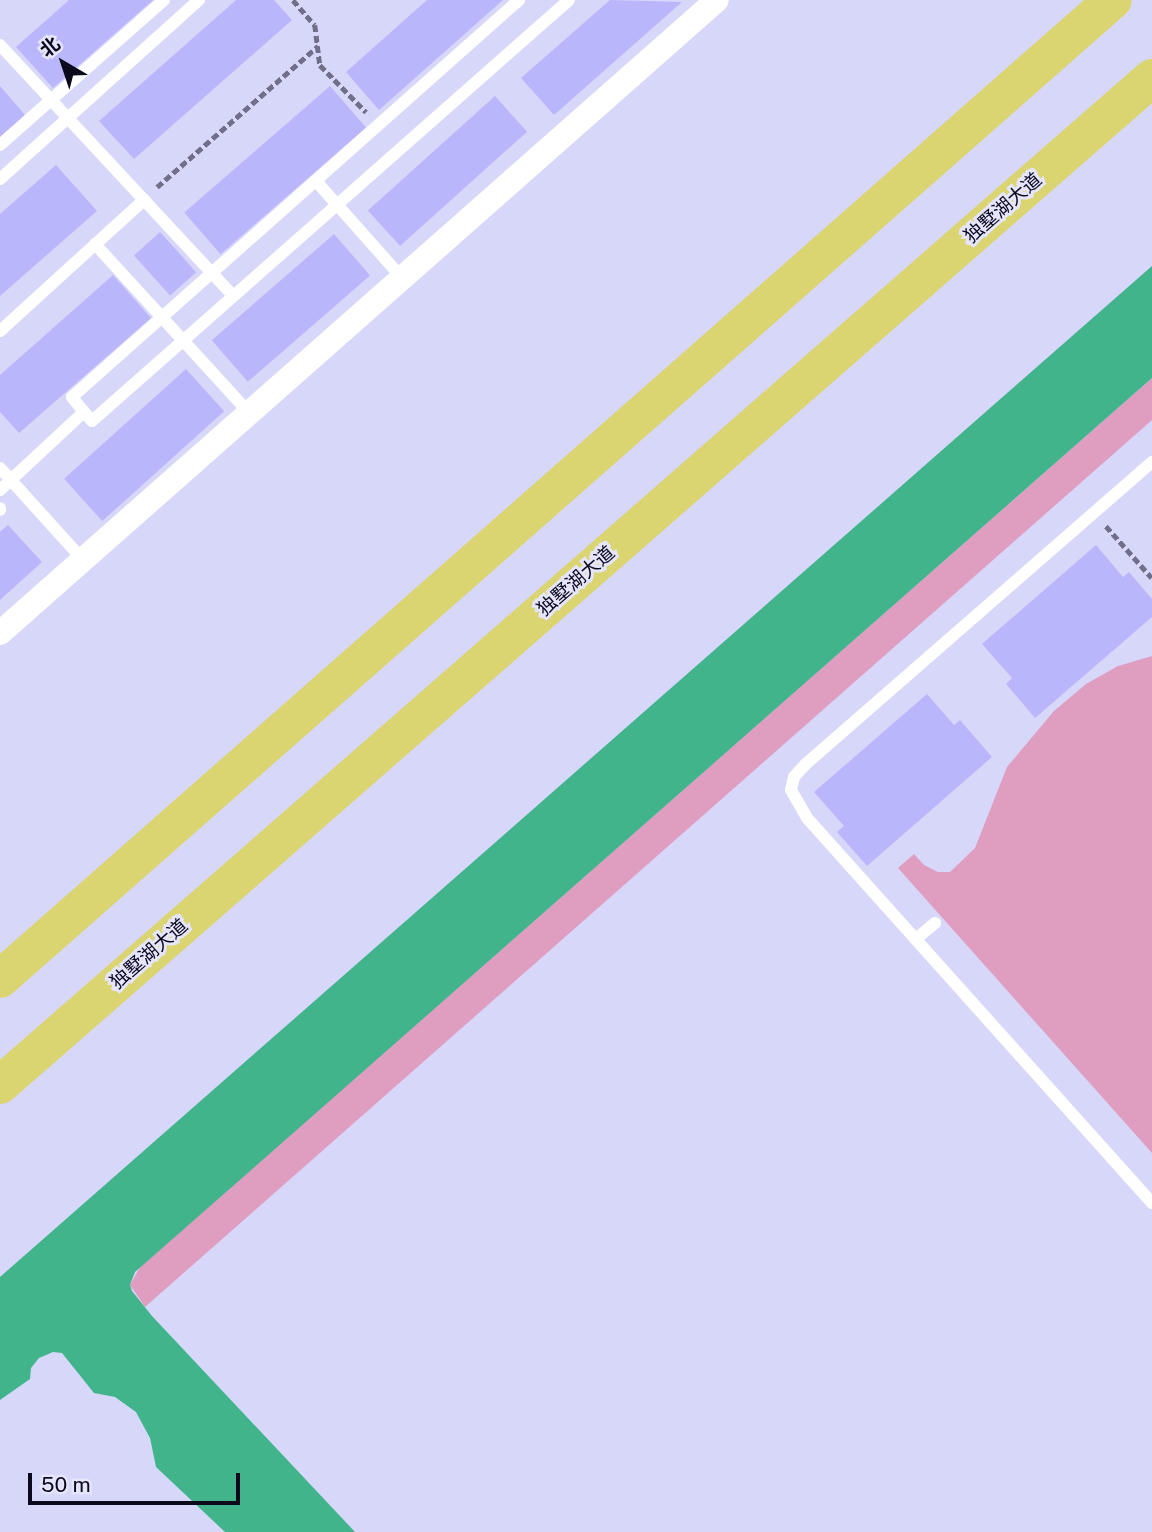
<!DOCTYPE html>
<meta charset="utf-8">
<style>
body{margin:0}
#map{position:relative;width:1152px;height:1532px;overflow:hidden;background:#d7d7fa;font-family:"Public Sans","Noto Sans SC",sans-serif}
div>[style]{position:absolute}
.green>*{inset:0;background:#df9dc0}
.water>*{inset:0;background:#41b48c}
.building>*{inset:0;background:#bab6fb;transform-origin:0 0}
.path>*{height:4.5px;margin-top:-2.25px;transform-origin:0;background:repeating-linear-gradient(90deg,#706f8a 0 7px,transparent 0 10.5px)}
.service>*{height:12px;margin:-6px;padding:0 6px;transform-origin:6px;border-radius:6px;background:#fff}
.minor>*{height:24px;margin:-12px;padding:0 12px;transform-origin:12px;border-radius:12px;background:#fff}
.primary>*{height:38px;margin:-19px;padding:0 19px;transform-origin:19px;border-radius:19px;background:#dad471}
span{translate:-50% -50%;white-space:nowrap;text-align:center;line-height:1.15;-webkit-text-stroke:6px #e5e5fd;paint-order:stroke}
.street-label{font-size:19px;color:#0b091c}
.north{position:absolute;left:28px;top:28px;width:70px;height:70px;-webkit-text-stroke:5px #e5e5fd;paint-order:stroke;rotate:321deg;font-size:19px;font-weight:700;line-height:28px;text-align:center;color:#0b091c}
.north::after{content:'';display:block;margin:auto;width:24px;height:32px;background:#0b091c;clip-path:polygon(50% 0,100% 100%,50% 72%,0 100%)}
.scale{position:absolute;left:28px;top:1473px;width:212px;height:32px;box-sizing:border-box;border:4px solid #0b091c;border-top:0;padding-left:9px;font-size:21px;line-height:24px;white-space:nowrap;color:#0b091c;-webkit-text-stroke:5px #e5e5fd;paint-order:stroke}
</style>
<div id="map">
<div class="green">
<i style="clip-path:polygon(1152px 378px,1152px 420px,145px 1307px,130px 1285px,140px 1267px)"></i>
<i style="clip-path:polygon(1152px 656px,1152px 1153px,898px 868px,914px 854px,924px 865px,938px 872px,950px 872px,975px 848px,1007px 767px,1054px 711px,1086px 684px,1118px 666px)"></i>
</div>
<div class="water">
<i style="clip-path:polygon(1152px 266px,1152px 378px,135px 1272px,130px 1285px,132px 1291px,152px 1316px,355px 1532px,225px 1532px,156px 1467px,150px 1438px,136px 1412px,115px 1397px,94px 1393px,62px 1353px,53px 1352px,39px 1358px,31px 1368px,30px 1379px,0 1400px,0 1277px)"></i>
</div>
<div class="building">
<i style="clip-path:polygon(69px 0,153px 0,53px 88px,16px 47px)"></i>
<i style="clip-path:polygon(236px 0,274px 0,292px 20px,134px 159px,99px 121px)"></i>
<i style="clip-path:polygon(427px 0,503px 0,379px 110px,346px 72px)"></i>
<i style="clip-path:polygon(610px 0,682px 2px,554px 115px,521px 78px)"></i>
<i style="clip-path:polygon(0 86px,26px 116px,0 139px)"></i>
<i style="left:330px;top:86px;width:55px;height:193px;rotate:49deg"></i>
<i style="left:495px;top:96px;width:48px;height:171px;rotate:48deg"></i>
<i style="clip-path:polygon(56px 165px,97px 211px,0 296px,0 214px)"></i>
<i style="left:160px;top:232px;width:54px;height:35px;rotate:48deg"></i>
<i style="left:334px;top:234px;width:55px;height:162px;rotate:49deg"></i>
<i style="clip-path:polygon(113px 275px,151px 318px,19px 433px,0 412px,0 375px)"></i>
<i style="left:186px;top:369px;width:57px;height:164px;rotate:48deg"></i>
<i style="clip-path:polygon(8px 525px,42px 562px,0 600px,0 532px)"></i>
<i style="clip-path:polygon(1096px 545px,1123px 577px,1129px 572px,1152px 599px,1152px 617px,1035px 718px,1006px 684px,1012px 678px,982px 644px)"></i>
<i style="clip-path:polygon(927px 694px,954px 725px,960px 720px,992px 757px,867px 866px,837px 832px,844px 826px,814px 792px)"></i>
</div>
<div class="path">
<i style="left:293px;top:0;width:33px;rotate:49deg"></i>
<i style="left:315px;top:25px;width:40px;rotate:82.9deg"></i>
<i style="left:320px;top:65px;width:66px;rotate:45.6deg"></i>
<i style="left:157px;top:187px;width:214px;rotate:-41.2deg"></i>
<i style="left:1106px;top:526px;width:69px;rotate:48.5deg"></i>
</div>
<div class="service">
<i style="left:0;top:45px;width:342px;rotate:47.1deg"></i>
<i style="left:0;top:145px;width:219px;rotate:-41.5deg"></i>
<i style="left:0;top:179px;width:268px;rotate:-42deg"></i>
<i style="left:316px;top:181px;width:130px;rotate:48.4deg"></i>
<i style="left:95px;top:244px;width:230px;rotate:47.6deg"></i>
<i style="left:0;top:331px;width:195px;rotate:-42.3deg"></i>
<i style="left:84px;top:412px;width:12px;rotate:48deg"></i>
<i style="left:92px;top:421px;width:636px;rotate:-41.43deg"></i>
<i style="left:1152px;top:462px;width:461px;rotate:138.9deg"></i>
<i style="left:805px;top:765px;width:16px;rotate:133deg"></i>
<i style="left:794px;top:777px;width:13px;rotate:103deg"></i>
<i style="left:791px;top:790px;width:32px;rotate:60deg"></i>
<i style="left:807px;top:818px;width:517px;rotate:48.14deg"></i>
<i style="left:0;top:468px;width:124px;rotate:47.9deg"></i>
<i style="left:0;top:490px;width:115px;rotate:-42.9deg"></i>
<i style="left:84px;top:412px;width:19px;rotate:-129deg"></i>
<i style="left:72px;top:397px;width:598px;rotate:-41.61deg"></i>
<i style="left:0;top:508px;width:2px;rotate:90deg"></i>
<i style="left:916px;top:939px;width:25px;rotate:-40deg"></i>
</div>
<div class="minor">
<i style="left:0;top:633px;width:956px;rotate:-41.44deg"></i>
</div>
<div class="primary">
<i style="left:0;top:979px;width:1482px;rotate:-41.34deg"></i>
<i style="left:0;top:1085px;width:1530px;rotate:-41.16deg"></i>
</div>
<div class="street-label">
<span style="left:1003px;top:208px;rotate:-41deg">独墅湖大道</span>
<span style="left:576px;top:581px;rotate:-41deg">独墅湖大道</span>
<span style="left:149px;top:954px;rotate:-41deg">独墅湖大道</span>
</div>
<div class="north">北</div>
<div class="scale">50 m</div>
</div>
